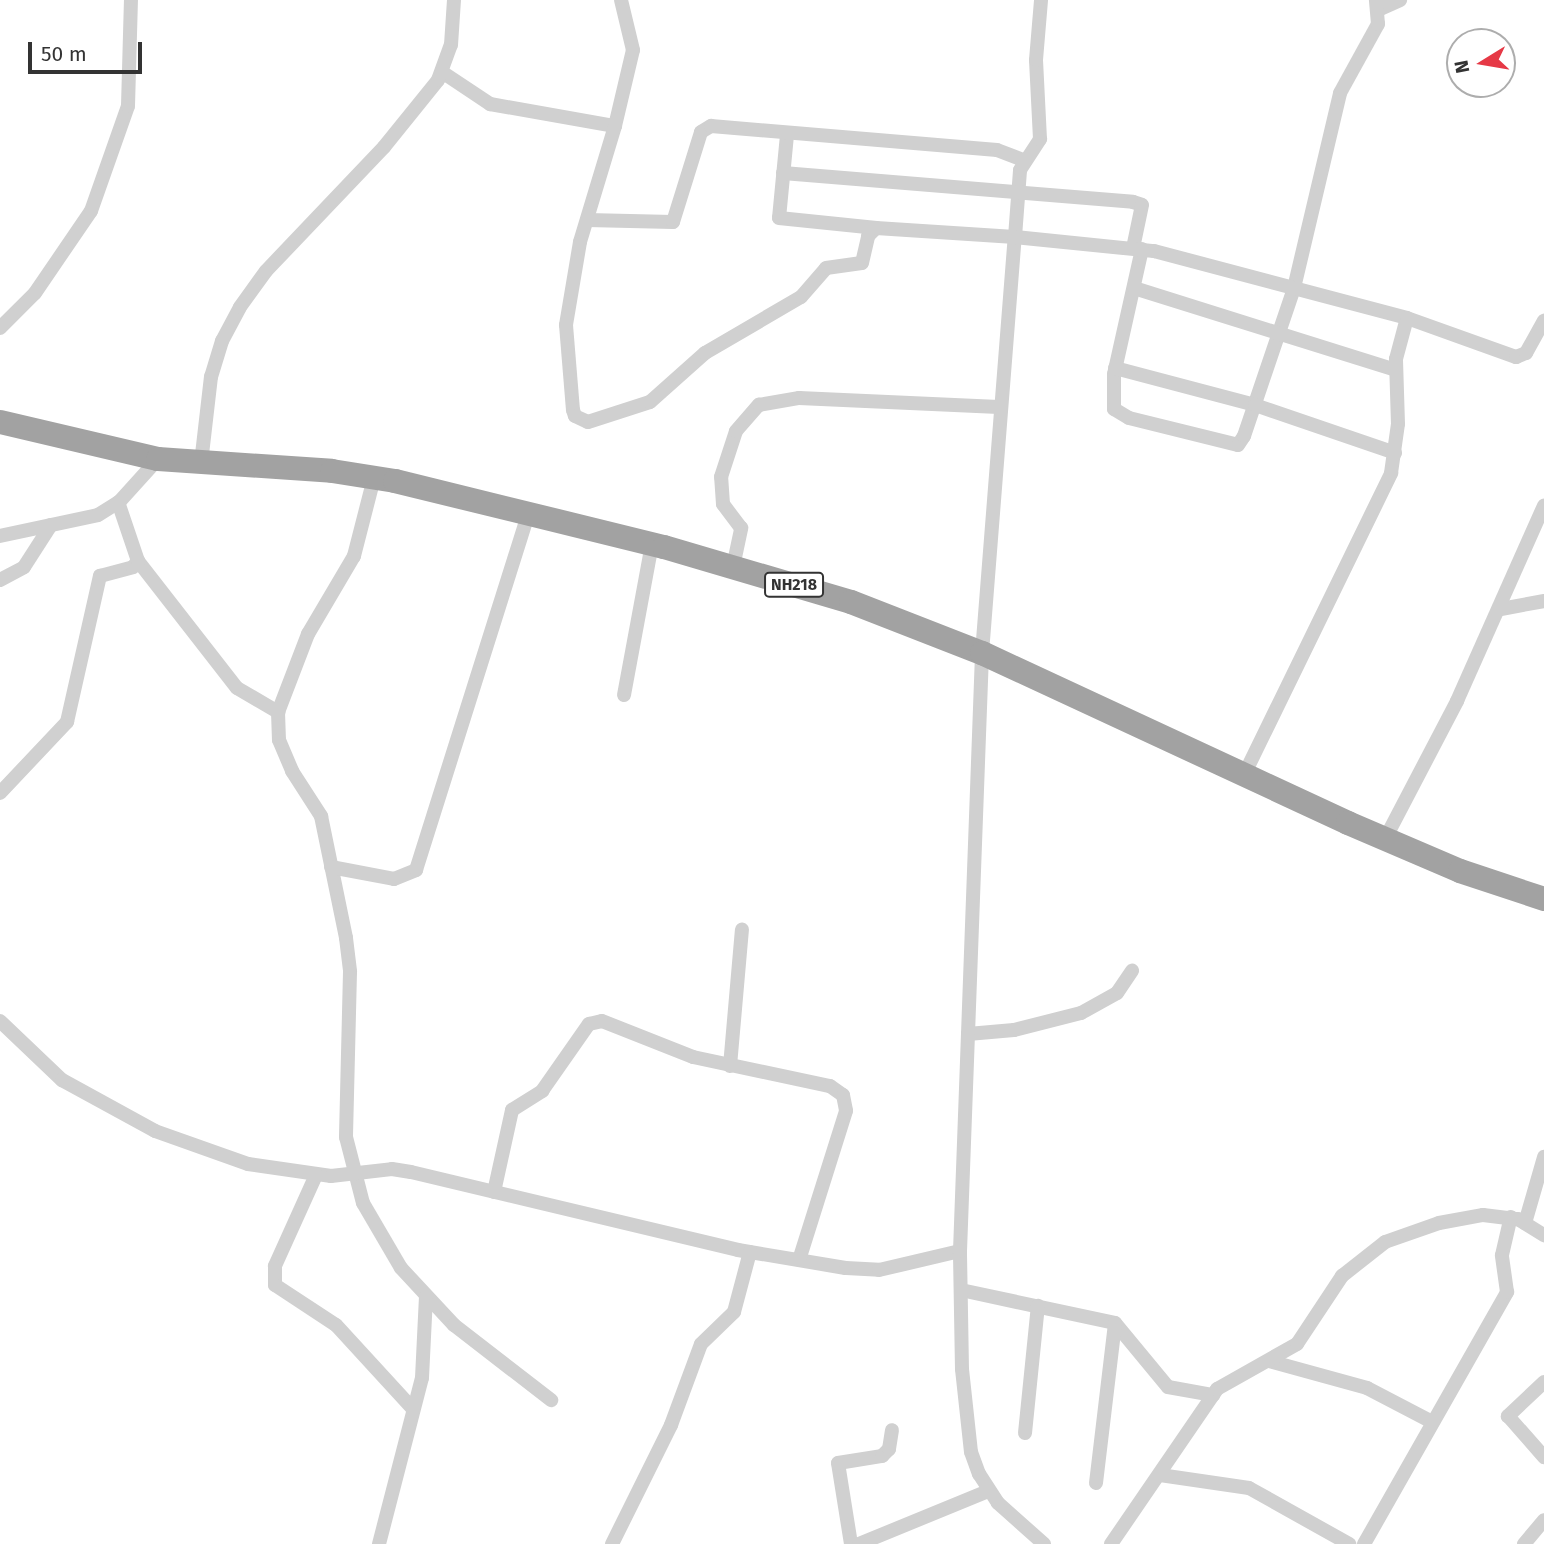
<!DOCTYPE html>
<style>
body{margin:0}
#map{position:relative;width:1544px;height:1544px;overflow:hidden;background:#fff;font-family:"Fira Sans",sans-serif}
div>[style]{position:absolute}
.minor>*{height:14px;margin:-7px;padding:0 7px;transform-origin:7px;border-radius:7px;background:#d0d0d0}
.trunk>*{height:24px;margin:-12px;padding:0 12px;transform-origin:12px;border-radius:12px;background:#a2a2a2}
span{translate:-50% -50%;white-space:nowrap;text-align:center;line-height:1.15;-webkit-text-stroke:7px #fff;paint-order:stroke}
.shield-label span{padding:2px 5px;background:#fff;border:2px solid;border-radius:5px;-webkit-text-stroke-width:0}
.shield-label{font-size:16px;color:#333;font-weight:700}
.north{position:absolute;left:1446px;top:28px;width:70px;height:70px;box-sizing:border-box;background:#fff;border:2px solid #adadad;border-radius:50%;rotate:259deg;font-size:19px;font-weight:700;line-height:28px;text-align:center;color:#333}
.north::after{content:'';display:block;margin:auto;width:24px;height:32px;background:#e63946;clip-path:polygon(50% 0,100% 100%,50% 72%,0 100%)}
.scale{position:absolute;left:28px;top:42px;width:114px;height:32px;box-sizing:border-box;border:4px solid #333;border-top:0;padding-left:9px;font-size:21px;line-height:24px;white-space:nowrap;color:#333;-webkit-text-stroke:5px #fff;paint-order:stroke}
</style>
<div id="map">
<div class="minor">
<i style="left:1380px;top:9px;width:22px;rotate:-24deg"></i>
<i style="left:442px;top:72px;width:58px;rotate:33.7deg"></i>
<i style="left:490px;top:104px;width:127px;rotate:10deg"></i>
<i style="left:615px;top:126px;width:78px;rotate:-76.7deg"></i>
<i style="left:633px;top:50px;width:51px;rotate:-103.5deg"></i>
<i style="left:615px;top:126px;width:121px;rotate:106.8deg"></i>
<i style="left:580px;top:242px;width:84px;rotate:99.6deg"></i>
<i style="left:566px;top:325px;width:85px;rotate:85.3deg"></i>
<i style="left:573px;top:410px;width:6px;rotate:72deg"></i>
<i style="left:575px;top:416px;width:14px;rotate:25deg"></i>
<i style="left:588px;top:422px;width:65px;rotate:-17.9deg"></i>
<i style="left:650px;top:402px;width:74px;rotate:-41.7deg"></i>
<i style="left:705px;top:353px;width:111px;rotate:-30.3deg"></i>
<i style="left:801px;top:297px;width:38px;rotate:-49deg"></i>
<i style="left:826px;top:268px;width:36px;rotate:-8deg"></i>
<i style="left:862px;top:263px;width:28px;rotate:-77deg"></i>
<i style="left:868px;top:236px;width:11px;rotate:-45deg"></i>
<i style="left:876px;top:228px;width:139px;rotate:3.7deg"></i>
<i style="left:1015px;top:237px;width:67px;rotate:-85.7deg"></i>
<i style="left:1020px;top:170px;width:37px;rotate:-57deg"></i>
<i style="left:1040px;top:139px;width:79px;rotate:-92.9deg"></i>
<i style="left:1036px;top:60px;width:60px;rotate:-85.2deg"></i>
<i style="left:787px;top:135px;width:83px;rotate:95.5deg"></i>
<i style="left:779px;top:218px;width:98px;rotate:5.9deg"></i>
<i style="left:783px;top:173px;width:351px;rotate:4.7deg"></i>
<i style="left:1133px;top:202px;width:9px;rotate:18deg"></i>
<i style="left:1142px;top:205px;width:44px;rotate:101.8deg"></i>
<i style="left:587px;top:220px;width:86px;rotate:1.3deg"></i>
<i style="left:673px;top:222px;width:94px;rotate:-72.7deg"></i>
<i style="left:701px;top:132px;width:12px;rotate:-31deg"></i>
<i style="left:711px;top:126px;width:287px;rotate:4.8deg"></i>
<i style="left:997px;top:150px;width:30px;rotate:21deg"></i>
<i style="left:1142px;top:249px;width:128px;rotate:102.6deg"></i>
<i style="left:1114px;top:374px;width:35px;rotate:90deg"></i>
<i style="left:1114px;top:409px;width:17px;rotate:31deg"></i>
<i style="left:1129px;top:418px;width:112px;rotate:13.9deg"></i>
<i style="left:1238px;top:445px;width:11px;rotate:-56deg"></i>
<i style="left:1244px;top:436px;width:156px;rotate:-71.3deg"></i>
<i style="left:1294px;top:288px;width:200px;rotate:-76.7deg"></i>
<i style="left:1340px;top:93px;width:79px;rotate:-61.2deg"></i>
<i style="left:1378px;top:24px;width:24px;rotate:-95deg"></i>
<i style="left:1134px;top:288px;width:274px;rotate:17.4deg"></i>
<i style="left:0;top:328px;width:49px;rotate:-45deg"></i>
<i style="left:35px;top:293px;width:99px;rotate:-55.7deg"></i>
<i style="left:91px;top:211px;width:111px;rotate:-70.6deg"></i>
<i style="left:128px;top:106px;width:106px;rotate:-88.4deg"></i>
<i style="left:1115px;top:368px;width:145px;rotate:14.8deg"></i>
<i style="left:1255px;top:405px;width:148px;rotate:18.9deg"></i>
<i style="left:201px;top:463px;width:87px;rotate:-83.4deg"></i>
<i style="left:211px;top:377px;width:38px;rotate:-73deg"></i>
<i style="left:222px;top:341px;width:38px;rotate:-62deg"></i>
<i style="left:240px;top:307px;width:44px;rotate:-54.2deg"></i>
<i style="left:266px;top:271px;width:171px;rotate:-46.4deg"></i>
<i style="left:384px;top:147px;width:86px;rotate:-51.1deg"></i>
<i style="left:438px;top:80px;width:37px;rotate:-70deg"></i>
<i style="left:451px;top:45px;width:45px;rotate:-86.2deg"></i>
<i style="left:374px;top:478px;width:81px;rotate:104.4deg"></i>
<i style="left:354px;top:556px;width:91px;rotate:120.5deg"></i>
<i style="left:308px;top:634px;width:84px;rotate:111deg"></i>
<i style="left:278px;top:712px;width:28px;rotate:88deg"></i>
<i style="left:279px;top:740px;width:34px;rotate:67deg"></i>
<i style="left:292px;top:771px;width:54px;rotate:57.2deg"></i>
<i style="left:321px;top:816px;width:125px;rotate:78.4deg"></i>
<i style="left:346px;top:938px;width:34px;rotate:83deg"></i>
<i style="left:350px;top:972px;width:165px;rotate:91.4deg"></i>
<i style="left:346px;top:1137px;width:68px;rotate:75.6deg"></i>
<i style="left:363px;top:1203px;width:75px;rotate:59.7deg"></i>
<i style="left:401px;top:1268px;width:78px;rotate:47.1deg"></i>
<i style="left:454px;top:1325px;width:123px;rotate:37.7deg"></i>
<i style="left:0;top:536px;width:100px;rotate:-12.1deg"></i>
<i style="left:98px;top:515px;width:26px;rotate:-32deg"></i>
<i style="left:120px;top:501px;width:57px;rotate:-47.9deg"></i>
<i style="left:138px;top:561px;width:161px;rotate:52.1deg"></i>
<i style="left:237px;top:688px;width:48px;rotate:30.3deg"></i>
<i style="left:733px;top:567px;width:40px;rotate:-78deg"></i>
<i style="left:741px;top:528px;width:30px;rotate:-127deg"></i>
<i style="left:723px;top:504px;width:27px;rotate:-94deg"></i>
<i style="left:721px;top:477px;width:48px;rotate:-71.9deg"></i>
<i style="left:736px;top:431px;width:35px;rotate:-49deg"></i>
<i style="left:759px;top:405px;width:41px;rotate:-9.9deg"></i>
<i style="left:799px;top:398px;width:200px;rotate:2.6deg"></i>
<i style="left:0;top:580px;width:27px;rotate:-28deg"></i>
<i style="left:24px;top:567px;width:50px;rotate:-57.3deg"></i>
<i style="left:1501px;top:609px;width:44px;rotate:-10.5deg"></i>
<i style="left:624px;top:695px;width:154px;rotate:-79.5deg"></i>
<i style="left:1244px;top:775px;width:336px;rotate:-64deg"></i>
<i style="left:1391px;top:473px;width:49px;rotate:-81.9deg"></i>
<i style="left:1398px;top:424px;width:65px;rotate:-91.8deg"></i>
<i style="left:1396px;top:359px;width:42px;rotate:-75deg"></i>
<i style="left:0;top:793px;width:98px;rotate:-46.7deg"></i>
<i style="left:67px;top:722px;width:150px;rotate:-77.3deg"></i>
<i style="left:100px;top:576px;width:34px;rotate:-15deg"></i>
<i style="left:133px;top:567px;width:8px;rotate:-50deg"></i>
<i style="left:138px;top:561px;width:62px;rotate:-108.7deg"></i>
<i style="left:1385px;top:839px;width:156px;rotate:-62.4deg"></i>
<i style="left:1457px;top:701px;width:214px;rotate:-66deg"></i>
<i style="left:331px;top:867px;width:64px;rotate:10.8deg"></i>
<i style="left:394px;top:879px;width:24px;rotate:-22deg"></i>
<i style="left:416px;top:870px;width:375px;rotate:-72.5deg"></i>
<i style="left:0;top:1021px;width:86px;rotate:43.6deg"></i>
<i style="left:62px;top:1080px;width:106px;rotate:28.7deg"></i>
<i style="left:155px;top:1131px;width:99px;rotate:19.5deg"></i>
<i style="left:248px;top:1164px;width:84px;rotate:8.2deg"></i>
<i style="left:331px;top:1176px;width:61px;rotate:-6.5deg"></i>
<i style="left:392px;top:1169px;width:19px;rotate:9deg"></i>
<i style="left:411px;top:1172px;width:336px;rotate:13.4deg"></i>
<i style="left:738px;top:1250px;width:109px;rotate:9.5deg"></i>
<i style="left:846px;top:1268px;width:33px;rotate:3deg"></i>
<i style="left:879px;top:1270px;width:83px;rotate:-13.2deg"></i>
<i style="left:968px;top:1034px;width:46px;rotate:-5deg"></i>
<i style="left:1014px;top:1030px;width:69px;rotate:-14.2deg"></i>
<i style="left:1081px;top:1013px;width:41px;rotate:-29.1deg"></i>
<i style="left:1117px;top:993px;width:27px;rotate:-56deg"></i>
<i style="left:730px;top:1066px;width:137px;rotate:-85deg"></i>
<i style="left:316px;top:1175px;width:100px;rotate:114.3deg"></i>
<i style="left:275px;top:1266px;width:19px;rotate:90deg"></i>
<i style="left:275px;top:1285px;width:73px;rotate:33.3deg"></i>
<i style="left:336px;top:1325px;width:114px;rotate:47.5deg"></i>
<i style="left:494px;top:1192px;width:84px;rotate:-77.6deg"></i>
<i style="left:512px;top:1110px;width:36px;rotate:-32deg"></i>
<i style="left:542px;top:1091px;width:82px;rotate:-55deg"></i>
<i style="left:589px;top:1024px;width:13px;rotate:-13deg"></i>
<i style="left:602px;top:1021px;width:98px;rotate:21.6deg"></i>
<i style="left:693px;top:1057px;width:140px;rotate:12deg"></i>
<i style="left:830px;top:1086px;width:16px;rotate:35deg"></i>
<i style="left:843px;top:1095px;width:16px;rotate:79deg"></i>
<i style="left:846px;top:1111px;width:156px;rotate:107.5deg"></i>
<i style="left:1525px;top:1223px;width:69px;rotate:-73.9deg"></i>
<i style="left:961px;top:1290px;width:157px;rotate:12.1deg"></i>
<i style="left:1115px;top:1323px;width:83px;rotate:50.4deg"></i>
<i style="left:1168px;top:1387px;width:46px;rotate:10.1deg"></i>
<i style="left:1269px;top:1361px;width:102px;rotate:15.4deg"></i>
<i style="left:1367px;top:1388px;width:73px;rotate:27.6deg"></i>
<i style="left:1544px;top:1382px;width:50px;rotate:136.6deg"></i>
<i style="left:1508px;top:1416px;width:55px;rotate:48.7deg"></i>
<i style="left:1025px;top:1433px;width:128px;rotate:-84.2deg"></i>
<i style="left:1160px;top:1475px;width:90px;rotate:8.3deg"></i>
<i style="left:1249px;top:1488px;width:115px;rotate:29.2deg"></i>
<i style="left:1096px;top:1483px;width:161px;rotate:-83.2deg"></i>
<i style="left:379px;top:1544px;width:171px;rotate:-75.5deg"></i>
<i style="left:422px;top:1378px;width:81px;rotate:-87.2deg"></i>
<i style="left:612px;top:1544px;width:133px;rotate:-63.6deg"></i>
<i style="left:671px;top:1425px;width:86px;rotate:-69.7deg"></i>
<i style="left:701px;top:1344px;width:46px;rotate:-44.1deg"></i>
<i style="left:734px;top:1312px;width:62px;rotate:-75.1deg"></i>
<i style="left:851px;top:1544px;width:82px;rotate:-99.1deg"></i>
<i style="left:838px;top:1463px;width:45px;rotate:-9deg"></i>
<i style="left:882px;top:1456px;width:10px;rotate:-45deg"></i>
<i style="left:889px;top:1449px;width:19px;rotate:-81deg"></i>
<i style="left:859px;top:1544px;width:139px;rotate:-22.3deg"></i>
<i style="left:1044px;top:1544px;width:62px;rotate:-138.3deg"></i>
<i style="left:998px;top:1503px;width:35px;rotate:-123deg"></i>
<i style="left:979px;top:1474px;width:23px;rotate:-110deg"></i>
<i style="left:971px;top:1452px;width:83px;rotate:-96.2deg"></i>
<i style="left:962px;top:1369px;width:118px;rotate:-91deg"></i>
<i style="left:960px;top:1251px;width:598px;rotate:-87.89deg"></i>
<i style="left:982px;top:653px;width:417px;rotate:-85.5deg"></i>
<i style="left:1015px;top:237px;width:140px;rotate:5.8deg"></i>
<i style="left:1154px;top:251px;width:262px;rotate:14.8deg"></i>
<i style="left:1407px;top:318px;width:116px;rotate:19.7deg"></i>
<i style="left:1516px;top:357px;width:11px;rotate:-22deg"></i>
<i style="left:1526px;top:353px;width:37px;rotate:-61deg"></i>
<i style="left:1111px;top:1544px;width:188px;rotate:-55.6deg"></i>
<i style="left:1217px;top:1389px;width:92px;rotate:-29.4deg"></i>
<i style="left:1297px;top:1344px;width:82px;rotate:-56.5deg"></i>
<i style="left:1342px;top:1276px;width:55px;rotate:-38.3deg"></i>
<i style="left:1385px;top:1242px;width:57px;rotate:-19.4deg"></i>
<i style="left:1439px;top:1223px;width:45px;rotate:-10.3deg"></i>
<i style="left:1483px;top:1215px;width:35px;rotate:7deg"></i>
<i style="left:1518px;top:1219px;width:31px;rotate:32deg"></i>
<i style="left:1364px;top:1544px;width:290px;rotate:-60.4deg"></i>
<i style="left:1507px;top:1292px;width:37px;rotate:-98deg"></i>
<i style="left:1502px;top:1255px;width:39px;rotate:-77deg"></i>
<i style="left:1524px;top:1544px;width:31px;rotate:-50deg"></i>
</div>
<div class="trunk">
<i style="left:0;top:422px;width:162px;rotate:13.2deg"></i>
<i style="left:158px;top:459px;width:174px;rotate:3.9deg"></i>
<i style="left:332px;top:471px;width:64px;rotate:9deg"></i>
<i style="left:395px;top:481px;width:277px;rotate:13.8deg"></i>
<i style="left:664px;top:547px;width:195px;rotate:16.4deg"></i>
<i style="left:851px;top:602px;width:141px;rotate:21.3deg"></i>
<i style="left:982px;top:653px;width:404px;rotate:24.9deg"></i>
<i style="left:1348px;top:823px;width:122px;rotate:23.2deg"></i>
<i style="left:1460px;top:871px;width:89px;rotate:18.4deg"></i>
</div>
<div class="shield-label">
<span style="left:794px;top:585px">NH218</span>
</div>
<div class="north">N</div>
<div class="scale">50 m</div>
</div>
